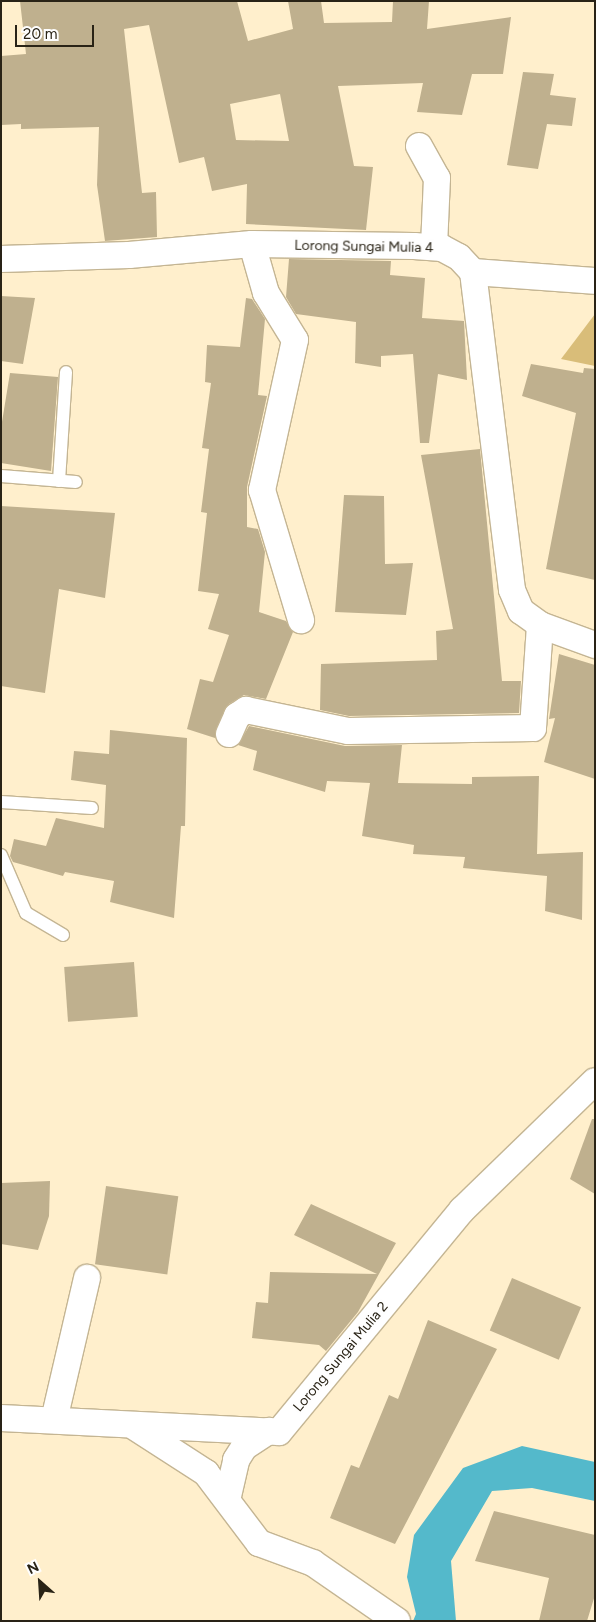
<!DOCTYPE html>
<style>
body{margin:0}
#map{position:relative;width:596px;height:1622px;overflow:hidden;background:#ffefcc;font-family:Figtree,sans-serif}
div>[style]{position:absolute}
.green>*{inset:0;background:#d9bd79}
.water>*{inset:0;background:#54b9cb}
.building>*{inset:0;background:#bfb08e;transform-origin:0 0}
.roads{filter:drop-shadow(1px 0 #c4b593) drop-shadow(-1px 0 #c4b593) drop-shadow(0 1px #c4b593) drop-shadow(0 -1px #c4b593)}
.lane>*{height:12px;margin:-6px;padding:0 6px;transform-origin:6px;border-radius:6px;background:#fff}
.street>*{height:26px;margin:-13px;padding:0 13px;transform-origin:13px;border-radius:13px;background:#fff}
span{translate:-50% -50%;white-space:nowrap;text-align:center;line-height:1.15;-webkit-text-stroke:5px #fefefe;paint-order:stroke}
.street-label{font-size:14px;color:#292316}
.frame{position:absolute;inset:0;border:2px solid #292316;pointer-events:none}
.north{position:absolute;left:15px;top:1557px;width:50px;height:50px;-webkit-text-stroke:4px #fefefe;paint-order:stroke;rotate:334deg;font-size:14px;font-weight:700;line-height:20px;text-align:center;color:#292316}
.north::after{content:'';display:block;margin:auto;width:18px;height:22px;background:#292316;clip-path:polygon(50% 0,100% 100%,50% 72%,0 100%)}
.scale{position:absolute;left:15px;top:25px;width:79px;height:22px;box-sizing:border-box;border:2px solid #292316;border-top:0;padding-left:6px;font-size:15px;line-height:18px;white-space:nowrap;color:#292316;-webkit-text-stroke:4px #fefefe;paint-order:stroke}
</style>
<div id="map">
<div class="green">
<i style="clip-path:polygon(595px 314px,595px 366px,561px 359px)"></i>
</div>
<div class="water">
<i style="clip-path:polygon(522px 1446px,595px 1462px,595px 1501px,532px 1488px,492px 1491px,451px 1561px,456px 1621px,413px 1621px,416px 1614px,407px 1577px,414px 1535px,463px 1468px)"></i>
</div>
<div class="building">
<i style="clip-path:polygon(evenodd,20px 1px,237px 1px,248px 41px,293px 29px,288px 1px,321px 1px,324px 23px,392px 22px,393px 1px,429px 1px,427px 29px,511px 17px,503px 74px,472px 74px,462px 115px,417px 112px,423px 83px,338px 86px,354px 166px,373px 167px,366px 230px,246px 224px,247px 184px,212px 191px,204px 157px,179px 163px,149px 25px,124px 29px,142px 193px,156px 192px,157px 237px,105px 241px,97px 185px,99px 127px,21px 129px,21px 124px,1px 125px,1px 56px,26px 54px,20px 1px,280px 94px,289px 141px,236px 140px,230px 104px,280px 94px)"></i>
<i style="clip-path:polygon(523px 72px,554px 74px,550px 95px,576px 98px,572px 126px,547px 124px,538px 169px,507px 165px)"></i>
<i style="clip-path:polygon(289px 259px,391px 261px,390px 275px,425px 278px,422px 318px,464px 321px,467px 380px,438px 374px,429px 443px,420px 443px,413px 354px,381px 356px,381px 367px,355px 363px,356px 322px,296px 314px,286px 297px)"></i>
<i style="clip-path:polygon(1px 296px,35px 298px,23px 364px,1px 361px)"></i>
<i style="clip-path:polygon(246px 298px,252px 299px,265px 319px,258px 395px,267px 396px,247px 487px,247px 527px,258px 529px,265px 552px,259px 612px,286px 621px,293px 632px,266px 699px,244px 695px,229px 704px,215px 738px,187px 729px,200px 679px,213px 682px,229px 635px,208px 629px,219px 594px,198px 591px,207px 513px,201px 512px,209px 449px,202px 448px,211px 383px,205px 382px,207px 345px,240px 347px)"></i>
<i style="clip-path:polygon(531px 364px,583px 373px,584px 368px,595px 369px,595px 580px,546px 569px,576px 413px,522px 396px)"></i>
<i style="clip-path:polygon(10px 373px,58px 377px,51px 471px,1px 463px,1px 428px)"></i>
<i style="clip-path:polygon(480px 449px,502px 681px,521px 681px,519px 713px,349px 716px,320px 710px,321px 664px,437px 660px,436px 631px,453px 629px,421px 455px)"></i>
<i style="clip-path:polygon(344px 495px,384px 496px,385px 564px,413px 563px,406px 615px,335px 612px)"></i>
<i style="clip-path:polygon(1px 506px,115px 513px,105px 598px,59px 589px,45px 693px,1px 686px)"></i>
<i style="clip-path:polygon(559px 654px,595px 665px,595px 779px,544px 762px,555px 718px,549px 719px)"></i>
<i style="clip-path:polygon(249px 726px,345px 746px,402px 745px,398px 783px,472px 784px,472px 777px,539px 776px,537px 854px,583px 852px,582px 920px,545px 911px,547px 876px,463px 868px,465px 857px,413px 854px,414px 845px,362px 836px,370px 783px,327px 781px,325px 792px,253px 770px,257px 751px,238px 745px)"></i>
<i style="clip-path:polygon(110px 730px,187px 738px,185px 826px,181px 826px,174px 918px,110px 902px,114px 881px,65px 872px,63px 876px,13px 862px,10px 856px,14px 839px,46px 846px,56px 818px,104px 828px,106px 785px,71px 780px,74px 751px,109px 754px)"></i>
<i style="left:134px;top:962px;width:55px;height:70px;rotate:86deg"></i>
<i style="clip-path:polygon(592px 1119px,595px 1119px,595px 1194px,570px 1179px)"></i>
<i style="clip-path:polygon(50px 1181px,49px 1216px,38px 1250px,1px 1244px,1px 1183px)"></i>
<i style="left:106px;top:1186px;width:73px;height:79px;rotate:8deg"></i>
<i style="clip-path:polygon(311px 1204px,396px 1243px,358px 1312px,326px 1351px,319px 1345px,252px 1338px,256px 1302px,268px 1303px,270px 1272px,377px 1274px,294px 1235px)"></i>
<i style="left:512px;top:1278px;width:75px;height:57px;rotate:23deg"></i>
<i style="clip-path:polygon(428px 1320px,497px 1349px,395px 1544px,330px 1518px,351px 1465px,359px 1468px,389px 1395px,398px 1399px)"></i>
<i style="clip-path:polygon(494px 1511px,595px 1535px,595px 1595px,587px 1621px,539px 1621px,549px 1578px,475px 1561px)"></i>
</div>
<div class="roads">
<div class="lane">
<i style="left:1px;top:476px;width:75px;rotate:4.6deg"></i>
<i style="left:59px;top:481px;width:109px;rotate:-86.3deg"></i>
<i style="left:1px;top:802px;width:91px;rotate:3.8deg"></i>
<i style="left:1px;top:855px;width:63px;rotate:66.7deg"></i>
<i style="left:26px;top:913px;width:43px;rotate:30.7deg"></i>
</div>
<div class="street">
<i style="left:419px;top:146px;width:37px;rotate:61deg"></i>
<i style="left:437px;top:178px;width:69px;rotate:92.5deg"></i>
<i style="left:252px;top:244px;width:51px;rotate:74.1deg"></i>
<i style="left:266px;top:293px;width:55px;rotate:58.3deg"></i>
<i style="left:295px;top:340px;width:154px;rotate:102.4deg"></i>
<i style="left:262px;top:490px;width:136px;rotate:73.3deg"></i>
<i style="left:1px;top:259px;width:128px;rotate:-1.8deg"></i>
<i style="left:129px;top:255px;width:123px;rotate:-5.1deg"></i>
<i style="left:252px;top:244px;width:162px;rotate:0.7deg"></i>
<i style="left:414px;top:246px;width:28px;rotate:4deg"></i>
<i style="left:442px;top:248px;width:19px;rotate:28deg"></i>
<i style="left:459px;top:257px;width:21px;rotate:47deg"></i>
<i style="left:473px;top:272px;width:320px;rotate:83deg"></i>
<i style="left:512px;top:590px;width:23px;rotate:67deg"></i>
<i style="left:521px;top:611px;width:24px;rotate:36deg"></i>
<i style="left:540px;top:625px;width:59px;rotate:20deg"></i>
<i style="left:473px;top:272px;width:122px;rotate:4.2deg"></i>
<i style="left:229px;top:734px;width:20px;rotate:-66deg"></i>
<i style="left:237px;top:716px;width:11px;rotate:-34deg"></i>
<i style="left:246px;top:710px;width:104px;rotate:11.6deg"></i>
<i style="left:348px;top:731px;width:185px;rotate:-0.9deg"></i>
<i style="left:533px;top:728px;width:103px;rotate:-86.1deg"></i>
<i style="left:1px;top:1418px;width:278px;rotate:2.9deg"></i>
<i style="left:279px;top:1432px;width:288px;rotate:-50.5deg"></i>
<i style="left:462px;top:1210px;width:185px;rotate:-44.1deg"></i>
<i style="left:54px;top:1420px;width:146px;rotate:-76.9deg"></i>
<i style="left:135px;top:1427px;width:85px;rotate:32.9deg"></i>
<i style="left:206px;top:1473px;width:88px;rotate:52.9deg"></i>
<i style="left:259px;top:1543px;width:58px;rotate:20.3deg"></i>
<i style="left:313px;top:1563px;width:102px;rotate:34.6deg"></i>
<i style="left:228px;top:1496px;width:37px;rotate:-77deg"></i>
<i style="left:236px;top:1460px;width:15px;rotate:-58deg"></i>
<i style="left:244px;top:1447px;width:30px;rotate:-33deg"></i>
</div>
</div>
<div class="street-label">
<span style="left:364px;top:247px;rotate:1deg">Lorong Sungai Mulia 4</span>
<span style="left:341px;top:1357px;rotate:-50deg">Lorong Sungai Mulia 2</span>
</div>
<div class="frame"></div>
<div class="north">N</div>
<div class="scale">20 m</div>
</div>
